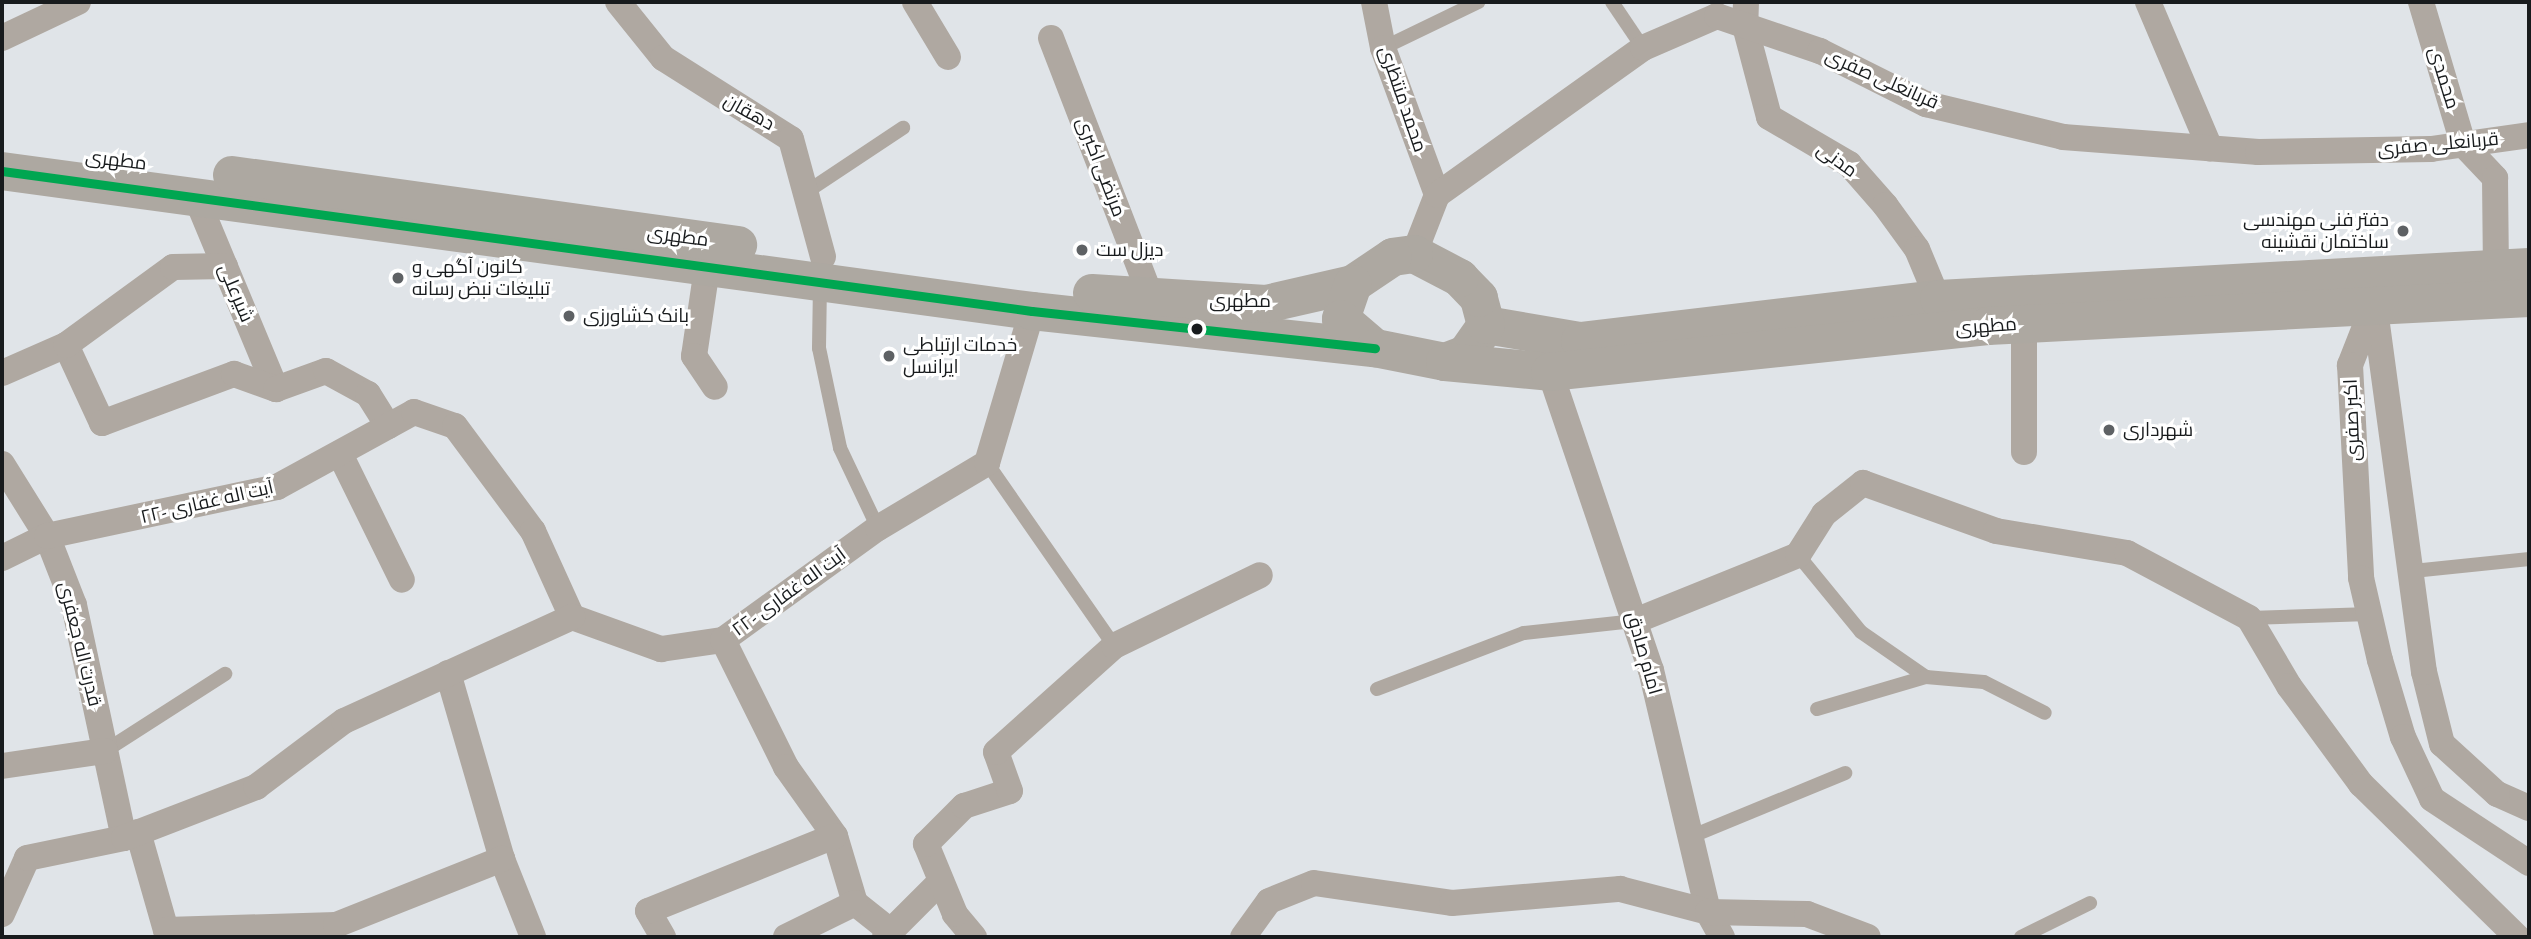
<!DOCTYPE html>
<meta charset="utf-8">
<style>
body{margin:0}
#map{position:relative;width:2531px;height:939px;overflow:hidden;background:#e0e4e8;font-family:"Crimson Pro",Cairo,serif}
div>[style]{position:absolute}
.service>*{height:14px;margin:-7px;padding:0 7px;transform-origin:7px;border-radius:7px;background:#afa8a1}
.minor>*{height:26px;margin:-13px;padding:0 13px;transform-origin:13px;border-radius:13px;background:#afa8a1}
.secondary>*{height:38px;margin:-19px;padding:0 19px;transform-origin:19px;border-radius:19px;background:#ada8a1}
.bus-1>*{height:9px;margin:-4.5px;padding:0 4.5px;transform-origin:4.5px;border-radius:4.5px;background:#00a651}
.dots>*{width:19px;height:19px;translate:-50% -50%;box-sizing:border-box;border:4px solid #fff;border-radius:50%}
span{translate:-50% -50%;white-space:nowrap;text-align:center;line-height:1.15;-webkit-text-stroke:6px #fff;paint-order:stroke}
.street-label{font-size:19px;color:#181b1d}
.poi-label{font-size:19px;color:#181b1d}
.right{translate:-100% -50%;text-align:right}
.left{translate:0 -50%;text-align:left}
.frame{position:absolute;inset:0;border:4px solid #181b1d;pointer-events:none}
</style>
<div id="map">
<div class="service">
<i style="left:1612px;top:2px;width:55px;rotate:56deg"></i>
<i style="left:1383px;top:48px;width:106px;rotate:-25.8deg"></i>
<i style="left:805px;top:193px;width:118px;rotate:-33.6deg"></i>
<i style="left:820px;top:284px;width:64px;rotate:90.9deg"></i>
<i style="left:819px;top:348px;width:102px;rotate:78.1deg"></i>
<i style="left:840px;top:448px;width:89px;rotate:64.6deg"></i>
<i style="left:987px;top:463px;width:223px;rotate:55.2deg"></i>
<i style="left:1798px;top:555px;width:99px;rotate:50.7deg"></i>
<i style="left:1861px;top:632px;width:79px;rotate:34.7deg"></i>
<i style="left:1926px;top:677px;width:58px;rotate:4.9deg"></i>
<i style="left:1984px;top:682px;width:68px;rotate:26.9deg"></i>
<i style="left:2413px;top:571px;width:117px;rotate:-5.9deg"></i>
<i style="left:2249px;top:618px;width:121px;rotate:-1.9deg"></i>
<i style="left:1377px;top:689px;width:157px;rotate:-20.9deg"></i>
<i style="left:1524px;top:633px;width:112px;rotate:-6.2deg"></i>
<i style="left:1817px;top:709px;width:114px;rotate:-16.4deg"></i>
<i style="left:105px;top:751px;width:143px;rotate:-32.7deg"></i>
<i style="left:1690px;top:837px;width:168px;rotate:-22.4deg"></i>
<i style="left:2021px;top:937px;width:77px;rotate:-26.2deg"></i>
</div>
<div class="minor">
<i style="left:618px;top:2px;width:72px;rotate:51.2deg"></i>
<i style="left:663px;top:58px;width:151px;rotate:32.3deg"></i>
<i style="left:791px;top:139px;width:122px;rotate:74.8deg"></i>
<i style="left:915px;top:2px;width:64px;rotate:59deg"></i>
<i style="left:1374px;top:2px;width:47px;rotate:78.9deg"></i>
<i style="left:1383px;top:48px;width:157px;rotate:69.8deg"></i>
<i style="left:1746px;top:2px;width:24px;rotate:92deg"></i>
<i style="left:1745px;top:26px;width:94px;rotate:75.2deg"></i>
<i style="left:1769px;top:117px;width:93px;rotate:30.4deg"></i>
<i style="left:1849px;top:164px;width:55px;rotate:48.7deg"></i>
<i style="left:1885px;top:205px;width:54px;rotate:54deg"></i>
<i style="left:1917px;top:249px;width:70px;rotate:67.4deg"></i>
<i style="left:2148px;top:2px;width:159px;rotate:67deg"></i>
<i style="left:2421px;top:2px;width:148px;rotate:73.5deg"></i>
<i style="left:2463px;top:144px;width:47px;rotate:46.7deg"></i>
<i style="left:2495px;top:178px;width:91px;rotate:89.4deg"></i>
<i style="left:2px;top:38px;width:84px;rotate:-25.3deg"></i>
<i style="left:1051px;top:38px;width:278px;rotate:68.9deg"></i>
<i style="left:196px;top:197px;width:208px;rotate:67.4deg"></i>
<i style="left:1414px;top:254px;width:63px;rotate:-68.7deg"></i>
<i style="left:1437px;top:195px;width:253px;rotate:-35.5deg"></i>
<i style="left:1643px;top:48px;width:81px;rotate:-23.4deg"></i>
<i style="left:1717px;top:16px;width:109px;rotate:18.8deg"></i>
<i style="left:1820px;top:51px;width:119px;rotate:26.6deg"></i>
<i style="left:1926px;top:104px;width:141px;rotate:13.5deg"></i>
<i style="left:2063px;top:137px;width:196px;rotate:4.4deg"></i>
<i style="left:2258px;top:152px;width:173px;rotate:-1deg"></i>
<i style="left:2431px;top:149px;width:99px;rotate:-8.1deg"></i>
<i style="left:707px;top:268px;width:89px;rotate:98.4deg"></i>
<i style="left:694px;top:356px;width:37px;rotate:56deg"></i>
<i style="left:66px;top:345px;width:86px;rotate:65.2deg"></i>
<i style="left:102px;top:423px;width:141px;rotate:-20.4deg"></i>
<i style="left:234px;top:374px;width:45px;rotate:19.7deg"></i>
<i style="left:276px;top:389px;width:53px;rotate:-19.8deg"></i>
<i style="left:326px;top:371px;width:48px;rotate:28.7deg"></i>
<i style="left:368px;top:394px;width:38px;rotate:58deg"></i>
<i style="left:1550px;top:372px;width:315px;rotate:71.3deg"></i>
<i style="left:1651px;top:670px;width:249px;rotate:76.7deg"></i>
<i style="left:1708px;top:912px;width:29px;rotate:61deg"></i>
<i style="left:2px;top:373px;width:70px;rotate:-23.6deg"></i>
<i style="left:66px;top:345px;width:132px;rotate:-36.1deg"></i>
<i style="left:173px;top:267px;width:52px;rotate:-1.1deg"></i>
<i style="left:2024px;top:452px;width:128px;rotate:-90deg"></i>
<i style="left:340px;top:454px;width:140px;rotate:63.8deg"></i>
<i style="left:2px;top:464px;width:85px;rotate:58deg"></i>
<i style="left:47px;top:536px;width:74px;rotate:68.6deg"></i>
<i style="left:74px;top:605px;width:238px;rotate:77.9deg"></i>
<i style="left:2px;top:558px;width:50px;rotate:-26.1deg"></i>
<i style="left:47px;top:536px;width:235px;rotate:-12deg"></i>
<i style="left:277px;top:487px;width:156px;rotate:-28.7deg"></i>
<i style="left:414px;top:412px;width:43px;rotate:18.9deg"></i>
<i style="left:455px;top:426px;width:131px;rotate:53.4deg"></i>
<i style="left:533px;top:531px;width:94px;rotate:65.6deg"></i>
<i style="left:572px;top:617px;width:95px;rotate:19.8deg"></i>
<i style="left:661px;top:649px;width:63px;rotate:-8.3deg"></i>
<i style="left:723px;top:640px;width:191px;rotate:-35.9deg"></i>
<i style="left:878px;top:528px;width:127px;rotate:-30.8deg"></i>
<i style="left:987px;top:463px;width:159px;rotate:-73.5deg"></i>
<i style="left:1635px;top:621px;width:176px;rotate:-22deg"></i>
<i style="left:1798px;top:555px;width:49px;rotate:-57.6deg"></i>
<i style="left:1824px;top:514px;width:50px;rotate:-38.5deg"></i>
<i style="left:1863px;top:483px;width:141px;rotate:19.8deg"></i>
<i style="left:1996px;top:531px;width:133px;rotate:9.5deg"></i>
<i style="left:2127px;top:553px;width:138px;rotate:28deg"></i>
<i style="left:2249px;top:618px;width:79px;rotate:59.5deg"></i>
<i style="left:2289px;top:686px;width:122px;rotate:53.7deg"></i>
<i style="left:2361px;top:784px;width:219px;rotate:44.4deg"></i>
<i style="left:723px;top:640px;width:142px;rotate:63.6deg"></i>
<i style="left:786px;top:767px;width:85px;rotate:54.6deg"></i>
<i style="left:835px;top:836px;width:70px;rotate:73.4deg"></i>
<i style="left:855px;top:903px;width:43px;rotate:38.5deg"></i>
<i style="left:448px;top:673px;width:194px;rotate:73.8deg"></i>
<i style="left:502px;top:859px;width:84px;rotate:68.3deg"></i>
<i style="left:2px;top:766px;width:104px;rotate:-8.3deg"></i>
<i style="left:2529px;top:808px;width:35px;rotate:-156deg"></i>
<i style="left:2497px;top:794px;width:74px;rotate:-137.7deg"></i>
<i style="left:2442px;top:744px;width:74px;rotate:-104deg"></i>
<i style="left:2424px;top:672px;width:371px;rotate:-97.7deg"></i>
<i style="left:2374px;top:304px;width:66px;rotate:111.5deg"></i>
<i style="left:2350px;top:365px;width:213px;rotate:87deg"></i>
<i style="left:2361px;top:578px;width:84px;rotate:77deg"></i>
<i style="left:2380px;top:660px;width:80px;rotate:73.4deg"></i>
<i style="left:2403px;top:737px;width:68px;rotate:64.9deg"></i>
<i style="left:2432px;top:799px;width:116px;rotate:33.4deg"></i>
<i style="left:138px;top:832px;width:102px;rotate:74.1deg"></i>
<i style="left:166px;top:930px;width:170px;rotate:-1.7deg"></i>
<i style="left:336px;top:925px;width:179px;rotate:-21.7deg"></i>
<i style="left:2px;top:914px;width:61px;rotate:-65.9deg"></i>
<i style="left:27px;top:858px;width:99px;rotate:-11.7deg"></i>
<i style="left:124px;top:838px;width:142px;rotate:-21.1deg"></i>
<i style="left:256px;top:787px;width:110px;rotate:-36.9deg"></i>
<i style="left:344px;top:721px;width:251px;rotate:-24.5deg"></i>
<i style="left:663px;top:937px;width:30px;rotate:-120deg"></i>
<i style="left:648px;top:911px;width:201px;rotate:-21.9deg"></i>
<i style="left:786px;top:937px;width:77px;rotate:-26.2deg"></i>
<i style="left:885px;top:937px;width:79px;rotate:-45deg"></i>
<i style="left:974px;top:937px;width:30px;rotate:-130deg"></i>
<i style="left:955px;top:914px;width:76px;rotate:-112.5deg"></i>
<i style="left:926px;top:844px;width:54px;rotate:-45deg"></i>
<i style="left:964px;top:806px;width:48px;rotate:-18.1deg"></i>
<i style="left:1010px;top:791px;width:41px;rotate:-109.7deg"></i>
<i style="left:996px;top:752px;width:159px;rotate:-41.9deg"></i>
<i style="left:1114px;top:646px;width:162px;rotate:-25.9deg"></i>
<i style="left:1243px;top:937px;width:44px;rotate:-54.2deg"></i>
<i style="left:1269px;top:901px;width:48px;rotate:-21.8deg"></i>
<i style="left:1314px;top:883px;width:139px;rotate:8.2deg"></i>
<i style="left:1452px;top:903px;width:169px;rotate:-4.8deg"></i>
<i style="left:1620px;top:889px;width:91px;rotate:14.6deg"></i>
<i style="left:1708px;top:912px;width:99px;rotate:1.2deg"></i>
<i style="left:1807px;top:914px;width:65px;rotate:20.7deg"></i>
</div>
<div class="secondary">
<i style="left:2px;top:171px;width:1039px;rotate:7.74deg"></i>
<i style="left:1032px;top:311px;width:345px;rotate:6.2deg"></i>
<i style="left:232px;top:175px;width:511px;rotate:7.88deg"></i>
<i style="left:1092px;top:293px;width:174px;rotate:3.6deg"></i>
<i style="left:1266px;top:304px;width:89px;rotate:-12.9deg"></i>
<i style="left:1486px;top:325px;width:95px;rotate:9.7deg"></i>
<i style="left:1580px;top:341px;width:361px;rotate:-6.7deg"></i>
<i style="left:1939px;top:299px;width:591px;rotate:-3.1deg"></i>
<i style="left:1445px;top:362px;width:22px;rotate:-21deg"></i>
<i style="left:1466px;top:354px;width:35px;rotate:-55deg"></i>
<i style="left:1486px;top:325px;width:28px;rotate:-105deg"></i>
<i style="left:1479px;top:298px;width:28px;rotate:-134deg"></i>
<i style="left:1460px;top:278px;width:52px;rotate:-152.4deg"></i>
<i style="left:1414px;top:254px;width:21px;rotate:172deg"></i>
<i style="left:1393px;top:257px;width:48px;rotate:146deg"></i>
<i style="left:1353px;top:284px;width:37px;rotate:109deg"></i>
<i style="left:1341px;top:319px;width:45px;rotate:40.5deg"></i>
<i style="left:1375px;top:348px;width:71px;rotate:11.3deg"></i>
<i style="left:1445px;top:362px;width:105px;rotate:5.4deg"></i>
<i style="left:1550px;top:372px;width:440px;rotate:-6deg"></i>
<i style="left:1988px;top:326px;width:542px;rotate:-2.96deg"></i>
</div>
<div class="bus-1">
<i style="left:2px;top:171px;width:1039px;rotate:7.74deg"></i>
<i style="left:1032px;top:311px;width:345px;rotate:6.2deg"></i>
</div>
<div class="dots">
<i style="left:2403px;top:231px;background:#5e6164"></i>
<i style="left:1082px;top:250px;background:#5e6164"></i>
<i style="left:398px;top:278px;background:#5e6164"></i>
<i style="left:569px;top:316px;background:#5e6164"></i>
<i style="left:1197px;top:329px;background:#181b1d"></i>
<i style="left:889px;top:356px;background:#5e6164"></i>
<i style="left:2109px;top:430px;background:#5e6164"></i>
</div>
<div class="street-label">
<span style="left:2444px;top:78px;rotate:73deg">محمدی</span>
<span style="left:1882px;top:79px;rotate:24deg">قربانعلی صفری</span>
<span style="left:1403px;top:99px;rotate:71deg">محمد منتظری</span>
<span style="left:749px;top:112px;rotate:29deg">دهقان</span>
<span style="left:2438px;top:144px;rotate:-5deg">قربانعلی صفری</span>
<span style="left:116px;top:160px;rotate:7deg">مطهری</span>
<span style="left:1837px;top:160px;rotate:36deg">مدنی</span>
<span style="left:1101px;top:167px;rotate:69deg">مرتضی اکبری</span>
<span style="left:678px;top:236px;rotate:8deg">مطهری</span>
<span style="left:236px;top:293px;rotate:67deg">شیرعلی</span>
<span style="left:1240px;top:301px">مطهری</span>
<span style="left:1986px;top:326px;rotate:-4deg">مطهری</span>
<span style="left:2352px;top:420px;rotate:-92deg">اکبر صفری</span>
<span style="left:207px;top:502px;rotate:-13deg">۲۲- آیت اله غفاری</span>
<span style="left:789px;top:592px;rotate:-36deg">۲۲- آیت اله غفاری</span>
<span style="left:80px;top:644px;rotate:76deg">قدرت اله جعفری</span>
<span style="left:1644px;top:653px;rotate:74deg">امام صادق</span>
</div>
<div class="poi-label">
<span class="right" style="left:2389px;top:231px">دفتر فنی مهندسی<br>ساختمان نقشینه</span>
<span class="left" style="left:1096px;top:250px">دیزل ست</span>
<span class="left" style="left:412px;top:278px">کانون آگهی و<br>تبلیغات نبض رسانه</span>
<span class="left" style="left:583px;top:316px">بانک کشاورزی</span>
<span class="left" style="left:903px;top:356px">خدمات ارتباطی<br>ایرانسل</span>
<span class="left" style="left:2123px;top:430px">شهرداری</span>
</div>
<div class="frame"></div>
</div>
